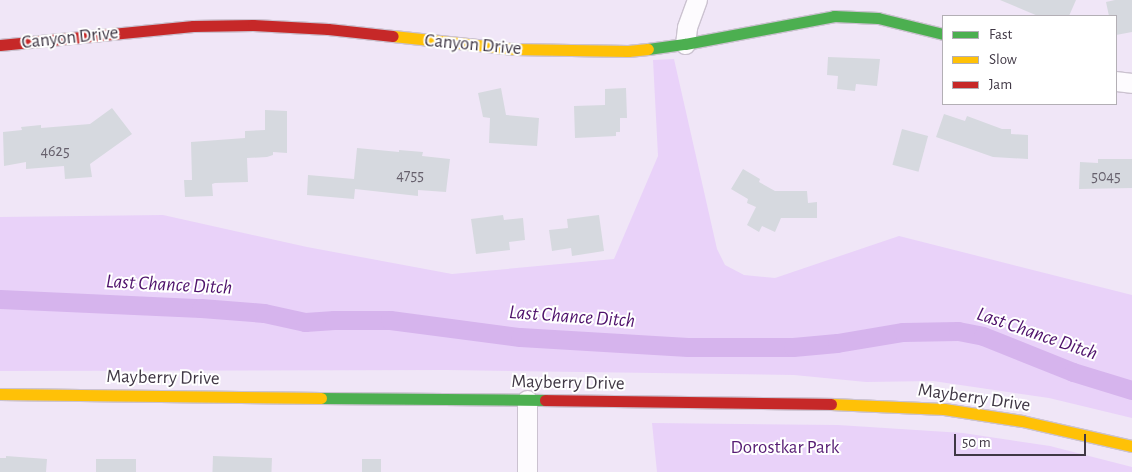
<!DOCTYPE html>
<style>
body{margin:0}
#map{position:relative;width:1132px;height:472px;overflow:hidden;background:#f0e6f7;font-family:"Alegreya Sans",sans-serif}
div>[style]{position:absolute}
.green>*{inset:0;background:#e9d2f9}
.canal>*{height:19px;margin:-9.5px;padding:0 9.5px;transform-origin:9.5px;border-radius:9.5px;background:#d6b4ed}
.building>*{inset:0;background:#d6d9df;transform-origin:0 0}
.roads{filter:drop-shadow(1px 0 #cbc2d0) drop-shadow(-1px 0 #cbc2d0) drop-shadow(0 1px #cbc2d0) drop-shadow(0 -1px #cbc2d0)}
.street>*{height:19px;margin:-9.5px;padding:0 9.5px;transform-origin:9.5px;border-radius:9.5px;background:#fdfbfe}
.fast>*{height:11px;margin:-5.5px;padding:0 5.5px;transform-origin:5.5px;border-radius:5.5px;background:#4caf50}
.slow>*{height:11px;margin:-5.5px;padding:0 5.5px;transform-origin:5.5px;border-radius:5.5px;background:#ffc107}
.jam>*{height:11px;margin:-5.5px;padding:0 5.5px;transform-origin:5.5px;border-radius:5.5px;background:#c62828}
span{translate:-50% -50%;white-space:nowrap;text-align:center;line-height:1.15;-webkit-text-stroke:4px #fff;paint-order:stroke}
.number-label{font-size:16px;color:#66606c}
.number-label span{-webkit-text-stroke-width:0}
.street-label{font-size:19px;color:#403845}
.park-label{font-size:19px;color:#571d74}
.water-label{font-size:20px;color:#4e116b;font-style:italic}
.legend{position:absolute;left:942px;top:15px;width:175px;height:90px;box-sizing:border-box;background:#fff;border:1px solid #b3afb5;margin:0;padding:6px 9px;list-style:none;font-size:15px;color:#403845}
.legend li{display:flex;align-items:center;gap:10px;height:25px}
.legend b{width:25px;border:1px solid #b3afb5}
.scale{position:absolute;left:954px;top:434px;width:132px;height:22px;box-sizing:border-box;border:2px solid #403845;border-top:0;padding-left:6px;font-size:15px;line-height:18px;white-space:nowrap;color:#403845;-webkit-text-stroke:4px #fff;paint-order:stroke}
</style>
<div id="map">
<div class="green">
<i style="clip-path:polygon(674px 59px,717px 249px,725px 265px,744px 275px,775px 278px,899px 236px,1132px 295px,1132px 418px,1049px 398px,933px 381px,866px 382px,794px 375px,447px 370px,0 371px,0 217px,163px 215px,307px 247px,452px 274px,614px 259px,658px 156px,653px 60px)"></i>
<i style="clip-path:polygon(652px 423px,838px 425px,963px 433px,1050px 446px,1132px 467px,1132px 472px,657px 472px)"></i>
</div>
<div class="canal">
<i style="left:0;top:299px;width:201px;rotate:2.6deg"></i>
<i style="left:201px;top:308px;width:63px;rotate:4.5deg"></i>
<i style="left:264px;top:313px;width:42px;rotate:12.4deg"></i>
<i style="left:305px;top:322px;width:29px;rotate:-4deg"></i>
<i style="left:334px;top:320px;width:56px"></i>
<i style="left:390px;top:320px;width:131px;rotate:7.5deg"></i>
<i style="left:520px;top:337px;width:168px;rotate:3.4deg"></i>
<i style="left:688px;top:347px;width:105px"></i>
<i style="left:793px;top:347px;width:44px;rotate:-5.2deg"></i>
<i style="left:837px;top:343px;width:67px;rotate:-9.5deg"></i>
<i style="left:903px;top:332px;width:55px;rotate:-1deg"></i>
<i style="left:958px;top:331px;width:25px;rotate:11deg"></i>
<i style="left:983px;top:336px;width:97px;rotate:21.8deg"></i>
<i style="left:1073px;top:372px;width:62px;rotate:17deg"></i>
</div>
<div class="building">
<i style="clip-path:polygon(1000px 0,1076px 0,1069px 16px,1038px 16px)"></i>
<i style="clip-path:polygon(1115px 0,1132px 0,1132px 32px,1116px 35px,1116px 16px,1109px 16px,1106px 2px)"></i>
<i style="clip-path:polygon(828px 57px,880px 59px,877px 86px,856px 84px,855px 91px,837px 89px,838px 76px,827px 75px)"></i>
<i style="clip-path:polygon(501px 88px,506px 115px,539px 118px,537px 146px,489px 143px,490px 118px,483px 117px,478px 93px)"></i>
<i style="clip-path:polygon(626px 88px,627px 118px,620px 118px,620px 132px,616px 132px,616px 136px,575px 138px,574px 106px,605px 105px,605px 89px)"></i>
<i style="clip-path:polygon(112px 108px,132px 134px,90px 164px,92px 177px,65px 179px,64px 166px,26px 169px,26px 162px,4px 166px,3px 132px,22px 130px,21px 127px,41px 125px,41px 128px,90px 124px)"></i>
<i style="clip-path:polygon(265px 110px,287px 111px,287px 153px,273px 152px,273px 155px,267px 157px,247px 158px,248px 182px,215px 183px,212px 184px,213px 196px,185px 197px,184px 180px,192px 180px,191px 142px,245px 138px,245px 131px,265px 130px)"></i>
<i style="clip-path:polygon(944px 114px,965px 121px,967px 116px,1002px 129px,1011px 129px,1011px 134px,1028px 135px,1028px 159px,993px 157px,936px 137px)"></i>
<i style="left:902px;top:129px;width:27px;height:37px;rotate:15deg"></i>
<i style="clip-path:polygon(357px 148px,399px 152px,399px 150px,423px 152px,422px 156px,450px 159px,446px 192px,418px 190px,418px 196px,355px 189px,354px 199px,307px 195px,308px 175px,354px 179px)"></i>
<i style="clip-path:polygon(1098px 159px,1132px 159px,1132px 188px,1079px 189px,1080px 162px,1098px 163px)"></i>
<i style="clip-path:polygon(743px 169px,760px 179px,759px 182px,775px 191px,807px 191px,808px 203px,817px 202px,817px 218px,781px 218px,775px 232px,762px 226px,759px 232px,747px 225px,756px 207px,747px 203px,748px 199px,731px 189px)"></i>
<i style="clip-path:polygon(503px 215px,504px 220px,523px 218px,525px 240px,509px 242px,510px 250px,476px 254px,471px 219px)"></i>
<i style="clip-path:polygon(599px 215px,604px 251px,572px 256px,571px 248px,552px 251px,549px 230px,568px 228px,567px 219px)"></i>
<i style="clip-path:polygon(6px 456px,47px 459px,46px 472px,0 472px,0 458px,6px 458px)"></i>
<i style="left:213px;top:456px;width:59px;height:16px;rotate:2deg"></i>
<i style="left:96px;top:459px;width:40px;height:13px"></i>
<i style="left:362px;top:459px;width:19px;height:13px"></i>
</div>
<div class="roads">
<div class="street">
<i style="left:685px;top:44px;width:17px;rotate:-83deg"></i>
<i style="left:687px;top:27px;width:29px;rotate:-70deg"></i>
<i style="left:1116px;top:81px;width:16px;rotate:7deg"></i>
<i style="left:527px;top:400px;width:72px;rotate:90deg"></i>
</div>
<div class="fast">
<i style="left:648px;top:49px;width:37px;rotate:-8deg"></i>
<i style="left:685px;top:44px;width:152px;rotate:-10.6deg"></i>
<i style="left:834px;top:16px;width:44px;rotate:2.6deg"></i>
<i style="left:878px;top:18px;width:67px;rotate:13.8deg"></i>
<i style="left:321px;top:398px;width:224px;rotate:0.5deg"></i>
</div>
<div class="slow">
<i style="left:393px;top:36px;width:122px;rotate:6.1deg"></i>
<i style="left:514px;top:49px;width:114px;rotate:1deg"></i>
<i style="left:628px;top:51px;width:20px;rotate:-6deg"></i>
<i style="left:0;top:394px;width:321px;rotate:0.7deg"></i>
<i style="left:831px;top:404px;width:113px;rotate:2.5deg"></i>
<i style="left:944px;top:409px;width:79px;rotate:8.7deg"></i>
<i style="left:1022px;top:421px;width:113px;rotate:12.8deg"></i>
</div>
<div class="jam">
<i style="left:0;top:45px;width:194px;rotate:-5.6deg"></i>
<i style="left:193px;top:26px;width:60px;rotate:-1deg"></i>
<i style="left:253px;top:25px;width:75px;rotate:3.1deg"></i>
<i style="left:328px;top:29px;width:65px;rotate:6.1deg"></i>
<i style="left:545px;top:400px;width:286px;rotate:0.8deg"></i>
</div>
</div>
<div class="number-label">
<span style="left:55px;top:151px">4625</span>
<span style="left:410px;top:175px">4755</span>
<span style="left:1106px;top:176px">5045</span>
</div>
<div class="street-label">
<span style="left:70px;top:38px;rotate:-6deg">Canyon Drive</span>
<span style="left:473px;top:45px;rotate:5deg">Canyon Drive</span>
<span style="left:163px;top:378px;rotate:1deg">Mayberry Drive</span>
<span style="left:568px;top:383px;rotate:1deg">Mayberry Drive</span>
<span style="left:974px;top:398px;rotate:8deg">Mayberry Drive</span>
</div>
<div class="park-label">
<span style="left:785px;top:448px">Dorostkar Park</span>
</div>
<div class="water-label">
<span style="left:169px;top:285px;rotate:3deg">Last Chance Ditch</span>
<span style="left:572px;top:317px;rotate:4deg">Last Chance Ditch</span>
<span style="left:1037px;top:334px;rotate:19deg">Last Chance Ditch</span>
</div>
<ul class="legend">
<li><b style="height:6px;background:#4caf50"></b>Fast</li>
<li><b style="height:6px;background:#ffc107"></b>Slow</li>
<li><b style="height:6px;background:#c62828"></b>Jam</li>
</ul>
<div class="scale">50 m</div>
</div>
